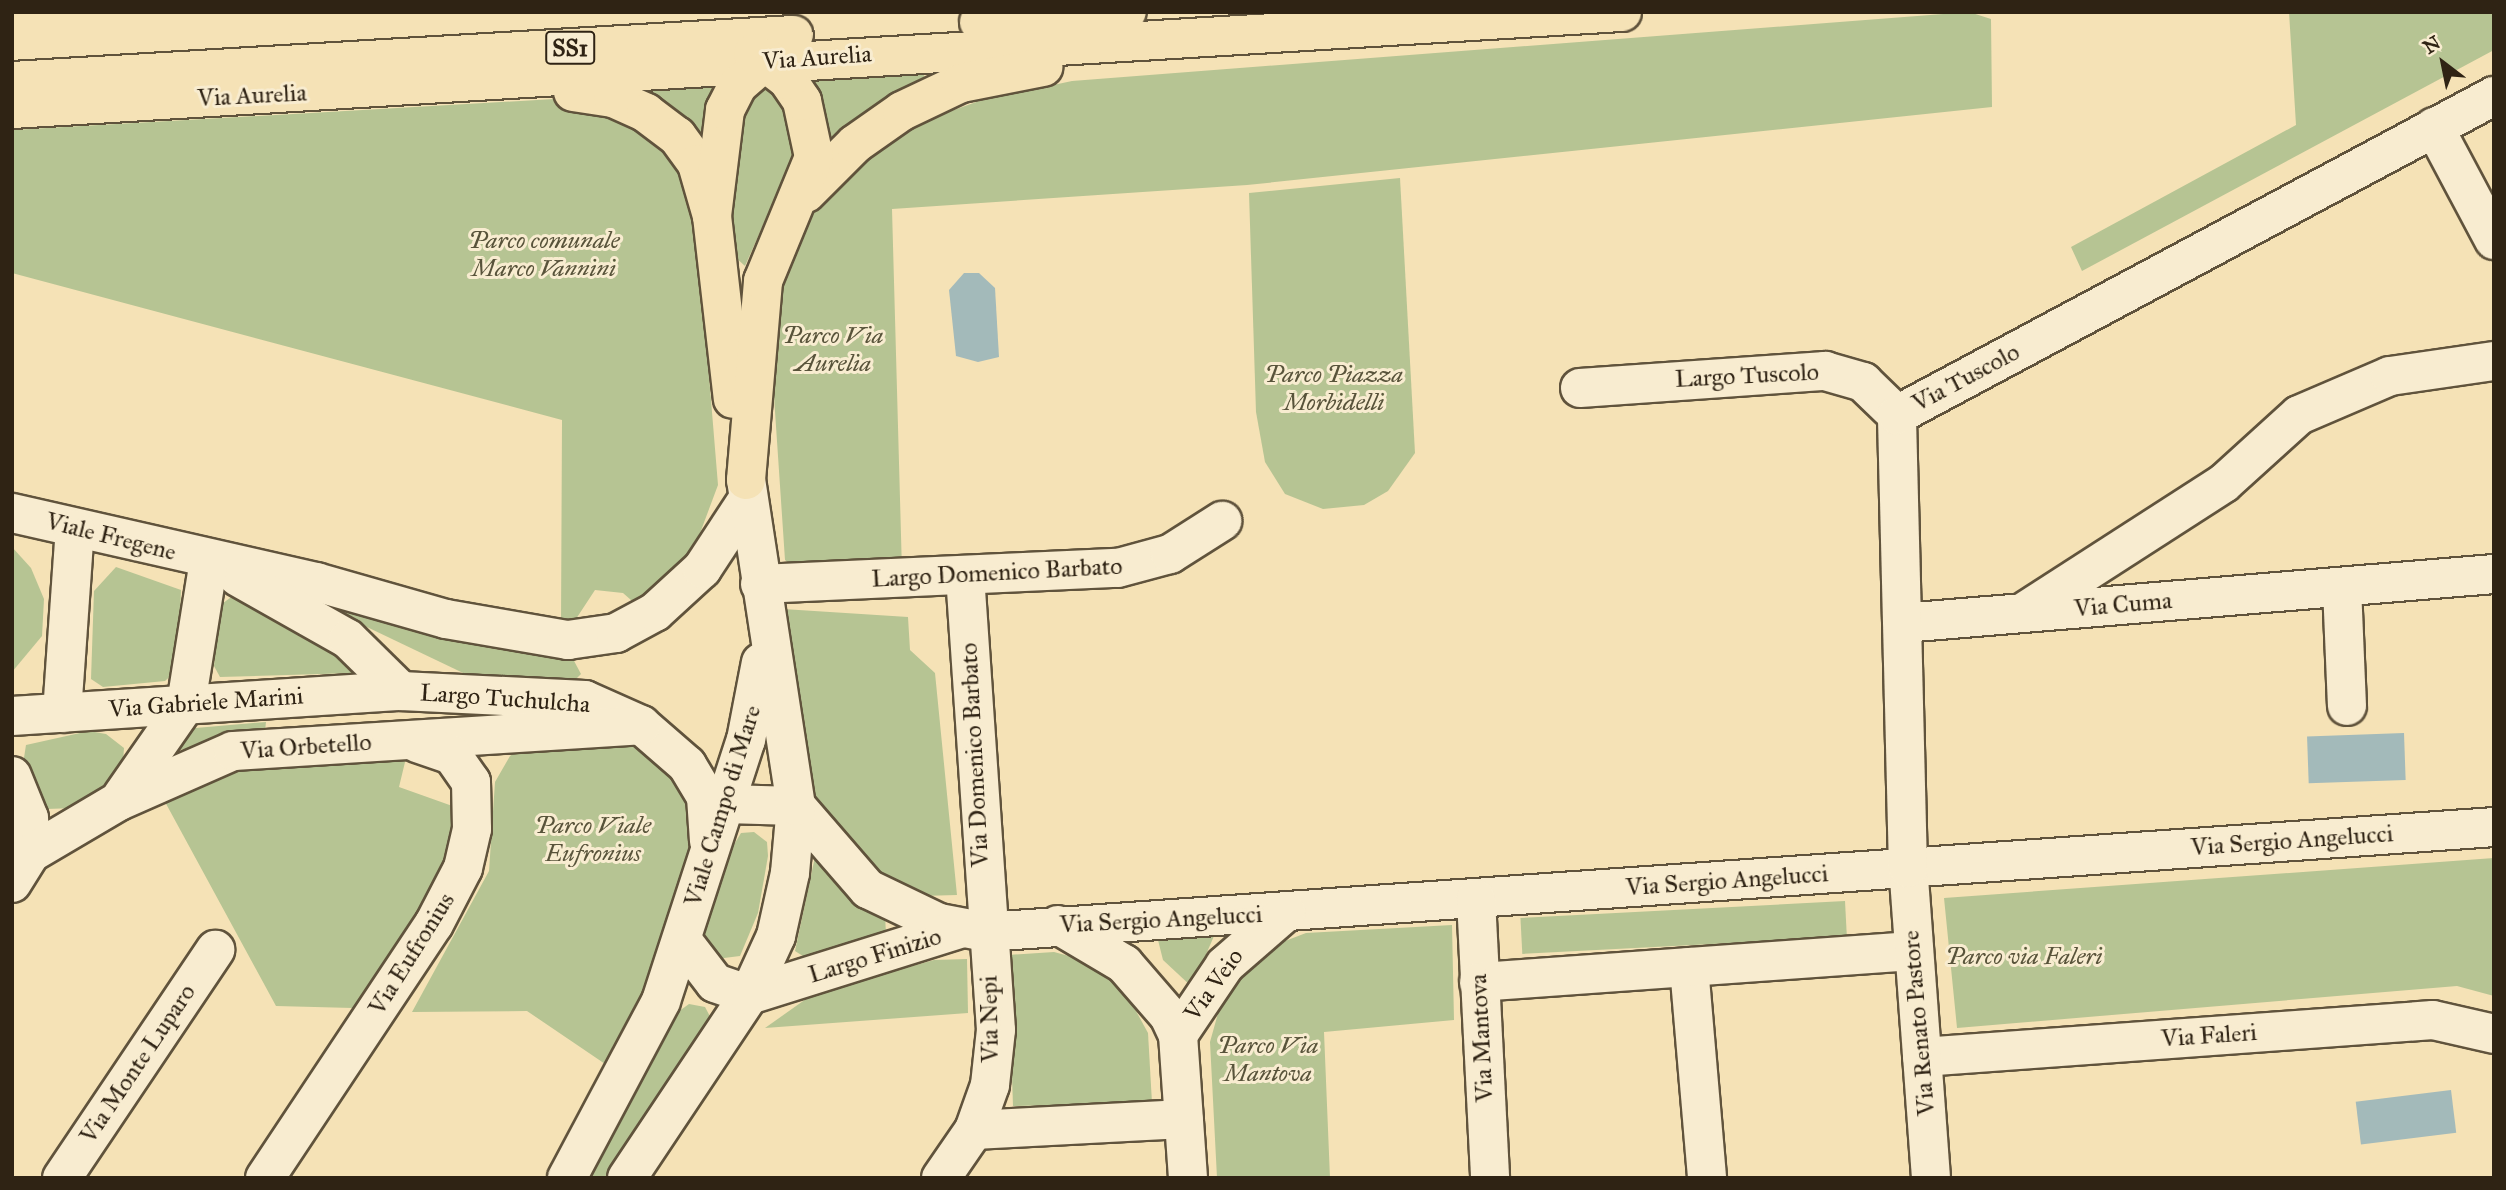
<!DOCTYPE html>
<style>
body{margin:0}
#map{position:relative;width:2506px;height:1190px;overflow:hidden;background:#f5e2b6;font-family:"IM FELL Great Primer",serif}
div>[style]{position:absolute}
.green>*{inset:0;background:#b6c493;transform-origin:0 0}
.water>*{inset:0;background:#a3baba;transform-origin:0 0}
.roads{filter:drop-shadow(2px 0 #60533c) drop-shadow(-2px 0 #60533c) drop-shadow(0 2px #60533c) drop-shadow(0 -2px #60533c)}
.minor>*{height:38px;margin:-19px;padding:0 19px;transform-origin:19px;border-radius:19px;background:#f8ecd0}
.tertiary>*{height:38px;margin:-19px;padding:0 19px;transform-origin:19px;border-radius:19px;background:#f8ecd0}
.primary>*{height:38px;margin:-19px;padding:0 19px;transform-origin:19px;border-radius:19px;background:#f5e2b6}
span{translate:-50% -50%;white-space:nowrap;text-align:center;line-height:1.15;-webkit-text-stroke:6px #f8ecd0;paint-order:stroke}
.shield-label span{padding:2px 5px;background:#f8ecd0;border:2px solid;border-radius:5px;-webkit-text-stroke-width:0}
.shield-label{font-size:23px;color:#2f2314;font-weight:700}
.street-label{font-size:24px;color:#2f2314}
.park-label{font-size:24px;color:#58533a;font-style:italic}
.frame{position:absolute;inset:0;border:14px solid #2f2314;pointer-events:none}
.north{position:absolute;left:2408px;top:28px;width:70px;height:70px;-webkit-text-stroke:5px #f8ecd0;paint-order:stroke;rotate:328deg;font-size:19px;font-weight:700;line-height:28px;text-align:center;color:#2f2314}
.north::after{content:'';display:block;margin:auto;width:24px;height:32px;background:#2f2314;clip-path:polygon(50% 0,100% 100%,50% 72%,0 100%)}
</style>
<div id="map">
<div class="green">
<i style="clip-path:polygon(1969px 12px,1991px 19px,1992px 107px,1247px 185px,892px 209px,902px 571px,795px 568px,785px 560px,770px 337px,774px 305px,810px 217px,850px 170px,904px 128px,979px 101px,1072px 81px)"></i>
<i style="clip-path:polygon(2289px 12px,2494px 12px,2494px 50px,2082px 271px,2071px 247px,2296px 125px)"></i>
<i style="clip-path:polygon(922px 71px,926px 80px,824px 157px,797px 77px)"></i>
<i style="clip-path:polygon(728px 79px,704px 153px,629px 92px)"></i>
<i style="clip-path:polygon(772px 84px,801px 139px,745px 266px,735px 257px,725px 144px,747px 93px)"></i>
<i style="clip-path:polygon(554px 99px,637px 120px,693px 181px,718px 485px,693px 552px,639px 607px,623px 593px,595px 590px,572px 625px,561px 622px,562px 420px,12px 273px,12px 130px)"></i>
<i style="clip-path:polygon(1400px 178px,1415px 453px,1388px 491px,1364px 505px,1323px 509px,1285px 494px,1265px 462px,1256px 412px,1249px 193px)"></i>
<i style="clip-path:polygon(12px 547px,31px 568px,44px 599px,42px 636px,12px 672px)"></i>
<i style="clip-path:polygon(116px 567px,181px 590px,178px 669px,165px 681px,103px 687px,91px 679px,94px 591px)"></i>
<i style="clip-path:polygon(234px 595px,354px 654px,355px 673px,220px 677px,214px 666px,219px 606px)"></i>
<i style="clip-path:polygon(302px 596px,573px 659px,581px 674px,571px 684px,482px 682px)"></i>
<i style="clip-path:polygon(783px 609px,908px 617px,910px 650px,935px 673px,957px 895px,921px 896px,874px 872px,816px 801px,801px 755px)"></i>
<i style="clip-path:polygon(266px 722px,265px 731px,176px 751px,184px 729px)"></i>
<i style="clip-path:polygon(89px 731px,106px 734px,124px 748px,122px 775px,76px 808px,46px 809px,23px 764px,26px 745px)"></i>
<i style="clip-path:polygon(650px 743px,700px 816px,664px 951px,614px 1070px,527px 1011px,412px 1012px,489px 871px,495px 782px,510px 756px,525px 745px)"></i>
<i style="clip-path:polygon(406px 758px,399px 787px,458px 808px,441px 882px,353px 1008px,276px 1006px,158px 789px,205px 769px)"></i>
<i style="clip-path:polygon(754px 832px,767px 842px,768px 856px,758px 913px,740px 956px,716px 959px,702px 941px,703px 930px,727px 856px,741px 833px)"></i>
<i style="clip-path:polygon(816px 852px,885px 916px,886px 933px,806px 958px,795px 951px)"></i>
<i style="clip-path:polygon(2494px 858px,2494px 996px,2457px 986px,1957px 1028px,1944px 898px)"></i>
<i style="left:1845px;top:901px;width:36px;height:325px;rotate:87deg"></i>
<i style="clip-path:polygon(1452px 925px,1454px 1020px,1324px 1032px,1330px 1178px,1217px 1178px,1210px 1042px,1222px 999px,1235px 980px,1272px 946px,1306px 933px)"></i>
<i style="clip-path:polygon(1157px 936px,1214px 936px,1192px 987px,1163px 960px)"></i>
<i style="clip-path:polygon(1054px 952px,1080px 959px,1124px 989px,1148px 1033px,1152px 1103px,1013px 1106px,1008px 955px)"></i>
<i style="clip-path:polygon(967px 959px,968px 1013px,765px 1028px,813px 994px,934px 960px)"></i>
<i style="clip-path:polygon(689px 1004px,705px 1007px,713px 1022px,618px 1178px,581px 1178px,671px 1017px)"></i>
</div>
<div class="water">
<i style="clip-path:polygon(964px 273px,979px 273px,995px 288px,999px 357px,978px 362px,956px 356px,949px 290px)"></i>
<i style="left:2404px;top:733px;width:47px;height:97px;rotate:88deg"></i>
<i style="left:2451px;top:1090px;width:43px;height:96px;rotate:83deg"></i>
</div>
<div class="roads">
<div class="minor">
<i style="left:2434px;top:127px;width:128px;rotate:62deg"></i>
<i style="left:1580px;top:388px;width:246px;rotate:-4deg"></i>
<i style="left:1825px;top:371px;width:40px;rotate:16deg"></i>
<i style="left:1863px;top:382px;width:47px;rotate:44.1deg"></i>
<i style="left:12px;top:513px;width:312px;rotate:12.8deg"></i>
<i style="left:316px;top:582px;width:135px;rotate:15.9deg"></i>
<i style="left:446px;top:619px;width:124px;rotate:9.8deg"></i>
<i style="left:568px;top:640px;width:49px;rotate:-8.3deg"></i>
<i style="left:616px;top:633px;width:44px;rotate:-28.3deg"></i>
<i style="left:655px;top:612px;width:64px;rotate:-42.5deg"></i>
<i style="left:702px;top:569px;width:80px;rotate:-56.7deg"></i>
<i style="left:238px;top:577px;width:126px;rotate:29.4deg"></i>
<i style="left:348px;top:639px;width:74px;rotate:44.5deg"></i>
<i style="left:760px;top:584px;width:358px;rotate:-2.6deg"></i>
<i style="left:1118px;top:568px;width:54px;rotate:-15.1deg"></i>
<i style="left:1170px;top:554px;width:62px;rotate:-32.4deg"></i>
<i style="left:2342px;top:587px;width:119px;rotate:87.6deg"></i>
<i style="left:2027px;top:610px;width:234px;rotate:-32.8deg"></i>
<i style="left:2224px;top:483px;width:101px;rotate:-42.2deg"></i>
<i style="left:2299px;top:415px;width:99px;rotate:-23.2deg"></i>
<i style="left:2390px;top:376px;width:105px;rotate:-8.2deg"></i>
<i style="left:1903px;top:623px;width:593px;rotate:-4.74deg"></i>
<i style="left:62px;top:713px;width:184px;rotate:-86deg"></i>
<i style="left:12px;top:716px;width:390px;rotate:-3.7deg"></i>
<i style="left:401px;top:691px;width:184px;rotate:2.8deg"></i>
<i style="left:585px;top:700px;width:61px;rotate:24.1deg"></i>
<i style="left:641px;top:725px;width:61px;rotate:41deg"></i>
<i style="left:687px;top:765px;width:37px;rotate:59deg"></i>
<i style="left:706px;top:797px;width:44px;rotate:86.1deg"></i>
<i style="left:12px;top:776px;width:45px;rotate:68deg"></i>
<i style="left:29px;top:818px;width:35px;rotate:87deg"></i>
<i style="left:122px;top:796px;width:112px;rotate:-55.2deg"></i>
<i style="left:186px;top:704px;width:145px;rotate:-80.9deg"></i>
<i style="left:725px;top:804px;width:71px;rotate:1.6deg"></i>
<i style="left:796px;top:806px;width:110px;rotate:49.1deg"></i>
<i style="left:868px;top:889px;width:79px;rotate:25.6deg"></i>
<i style="left:939px;top:923px;width:48px;rotate:10.8deg"></i>
<i style="left:986px;top:932px;width:1512px;rotate:-3.98deg"></i>
<i style="left:12px;top:883px;width:36px;rotate:-58deg"></i>
<i style="left:31px;top:853px;width:102px;rotate:-30.6deg"></i>
<i style="left:119px;top:801px;width:124px;rotate:-23.7deg"></i>
<i style="left:233px;top:751px;width:409px;rotate:-3.6deg"></i>
<i style="left:1476px;top:899px;width:279px;rotate:87.1deg"></i>
<i style="left:1058px;top:925px;width:77px;rotate:30.6deg"></i>
<i style="left:1124px;top:964px;width:69px;rotate:49.1deg"></i>
<i style="left:1169px;top:1016px;width:21px;rotate:65deg"></i>
<i style="left:1178px;top:1035px;width:143px;rotate:86deg"></i>
<i style="left:682px;top:940px;width:54px;rotate:52.5deg"></i>
<i style="left:715px;top:983px;width:36px;rotate:19deg"></i>
<i style="left:749px;top:995px;width:221px;rotate:-17.4deg"></i>
<i style="left:1689px;top:967px;width:212px;rotate:85.1deg"></i>
<i style="left:1479px;top:982px;width:433px;rotate:-4.1deg"></i>
<i style="left:1178px;top:1035px;width:84px;rotate:-56.1deg"></i>
<i style="left:1225px;top:965px;width:81px;rotate:-41deg"></i>
<i style="left:1922px;top:1057px;width:512px;rotate:-4.14deg"></i>
<i style="left:2433px;top:1020px;width:63px;rotate:12.9deg"></i>
<i style="left:974px;top:1130px;width:210px;rotate:-3deg"></i>
<i style="left:62px;top:1178px;width:275px;rotate:-56.1deg"></i>
<i style="left:265px;top:1178px;width:305px;rotate:-56.4deg"></i>
<i style="left:434px;top:924px;width:63px;rotate:-62.6deg"></i>
<i style="left:463px;top:868px;width:40px;rotate:-77deg"></i>
<i style="left:472px;top:829px;width:47px;rotate:-91.2deg"></i>
<i style="left:471px;top:782px;width:33px;rotate:-125deg"></i>
<i style="left:452px;top:755px;width:37px;rotate:-161deg"></i>
<i style="left:941px;top:1178px;width:58px;rotate:-55.5deg"></i>
<i style="left:974px;top:1130px;width:48px;rotate:-70.4deg"></i>
<i style="left:990px;top:1085px;width:55px;rotate:-83.8deg"></i>
<i style="left:996px;top:1030px;width:453px;rotate:-93.9deg"></i>
<i style="left:1931px;top:1178px;width:311px;rotate:-94.2deg"></i>
<i style="left:1908px;top:868px;width:453px;rotate:-91.4deg"></i>
<i style="left:1897px;top:415px;width:677px;rotate:-28.12deg"></i>
</div>
<div class="tertiary">
<i style="left:567px;top:1178px;width:200px;rotate:-62deg"></i>
<i style="left:661px;top:1001px;width:274px;rotate:-72deg"></i>
<i style="left:746px;top:740px;width:79px;rotate:-79.1deg"></i>
<i style="left:627px;top:1178px;width:220px;rotate:-56.3deg"></i>
<i style="left:749px;top:995px;width:65px;rotate:-65.4deg"></i>
<i style="left:776px;top:936px;width:65px;rotate:-77.5deg"></i>
<i style="left:790px;top:873px;width:67px;rotate:-84.9deg"></i>
<i style="left:796px;top:806px;width:330px;rotate:-98.7deg"></i>
</div>
<div class="primary">
<i style="left:979px;top:22px;width:148px;rotate:-3.9deg"></i>
<i style="left:12px;top:81px;width:783px;rotate:-3.37deg"></i>
<i style="left:573px;top:92px;width:40px;rotate:8.5deg"></i>
<i style="left:613px;top:98px;width:36px;rotate:24deg"></i>
<i style="left:646px;top:113px;width:39px;rotate:37deg"></i>
<i style="left:677px;top:136px;width:34px;rotate:54deg"></i>
<i style="left:697px;top:164px;width:54px;rotate:73.9deg"></i>
<i style="left:712px;top:216px;width:184px;rotate:83.5deg"></i>
<i style="left:12px;top:109px;width:1613px;rotate:-3.45deg"></i>
<i style="left:806px;top:193px;width:69px;rotate:-45deg"></i>
<i style="left:855px;top:144px;width:57px;rotate:-35.1deg"></i>
<i style="left:902px;top:111px;width:65px;rotate:-25.4deg"></i>
<i style="left:961px;top:83px;width:84px;rotate:-11deg"></i>
<i style="left:712px;top:216px;width:107px;rotate:-83deg"></i>
<i style="left:725px;top:110px;width:28px;rotate:-63deg"></i>
<i style="left:738px;top:85px;width:40px;rotate:-41deg"></i>
<i style="left:746px;top:480px;width:200px;rotate:-85.1deg"></i>
<i style="left:763px;top:281px;width:134px;rotate:-67.6deg"></i>
<i style="left:814px;top:157px;width:57px;rotate:-102.1deg"></i>
<i style="left:802px;top:101px;width:25px;rotate:-124deg"></i>
<i style="left:788px;top:80px;width:44px;rotate:-142.4deg"></i>
</div>
</div>
<div class="shield-label">
<span style="left:570px;top:48px">SS1</span>
</div>
<div class="street-label">
<span style="left:817px;top:58px;rotate:-4deg">Via Aurelia</span>
<span style="left:252px;top:96px;rotate:-3deg">Via Aurelia</span>
<span style="left:1747px;top:376px;rotate:-3deg">Largo Tuscolo</span>
<span style="left:1966px;top:378px;rotate:-28deg">Via Tuscolo</span>
<span style="left:111px;top:537px;rotate:14deg">Viale Fregene</span>
<span style="left:997px;top:573px;rotate:-3deg">Largo Domenico Barbato</span>
<span style="left:2123px;top:605px;rotate:-5deg">Via Cuma</span>
<span style="left:505px;top:699px;rotate:4deg">Largo Tuchulcha</span>
<span style="left:206px;top:703px;rotate:-4deg">Via Gabriele Marini</span>
<span style="left:306px;top:747px;rotate:-4deg">Via Orbetello</span>
<span style="left:975px;top:755px;rotate:-93deg">Via Domenico Barbato</span>
<span style="left:723px;top:806px;rotate:-73deg">Viale Campo di Mare</span>
<span style="left:2292px;top:841px;rotate:-4deg">Via Sergio Angelucci</span>
<span style="left:1727px;top:881px;rotate:-4deg">Via Sergio Angelucci</span>
<span style="left:1161px;top:920px;rotate:-3deg">Via Sergio Angelucci</span>
<span style="left:412px;top:954px;rotate:-58deg">Via Eufronius</span>
<span style="left:875px;top:956px;rotate:-17deg">Largo Finizio</span>
<span style="left:1214px;top:985px;rotate:-54deg">Via Veio</span>
<span style="left:990px;top:1019px;rotate:-91deg">Via Nepi</span>
<span style="left:1919px;top:1023px;rotate:-95deg">Via Renato Pastore</span>
<span style="left:2209px;top:1036px;rotate:-4deg">Via Faleri</span>
<span style="left:1482px;top:1038px;rotate:-93deg">Via Mantova</span>
<span style="left:138px;top:1064px;rotate:-56deg">Via Monte Luparo</span>
</div>
<div class="park-label">
<span style="left:544px;top:255px">Parco comunale<br>Marco Vannini</span>
<span style="left:833px;top:350px">Parco Via<br>Aurelia</span>
<span style="left:1334px;top:389px">Parco Piazza<br>Morbidelli</span>
<span style="left:593px;top:840px">Parco Viale<br>Eufronius</span>
<span style="left:2024px;top:957px">Parco via Faleri</span>
<span style="left:1268px;top:1060px">Parco Via<br>Mantova</span>
</div>
<div class="frame"></div>
<div class="north">N</div>
</div>
